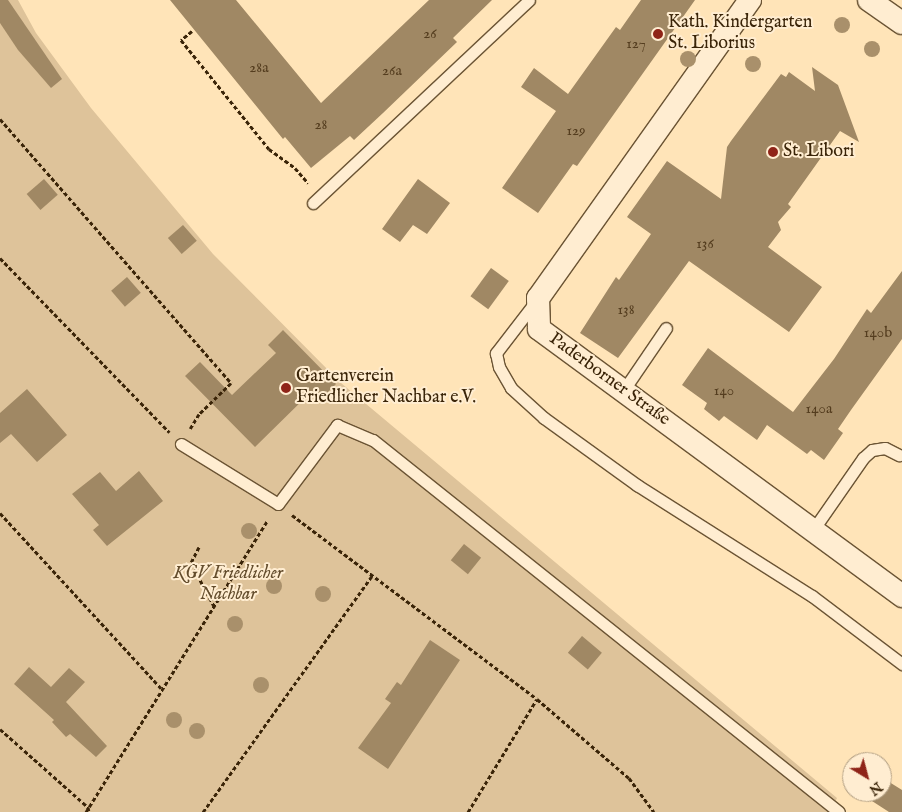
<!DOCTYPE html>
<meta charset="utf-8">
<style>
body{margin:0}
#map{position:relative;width:902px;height:812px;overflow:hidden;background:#ffe4b8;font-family:"IM FELL English",serif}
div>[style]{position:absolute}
.green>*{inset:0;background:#dec39a}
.building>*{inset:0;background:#a08864;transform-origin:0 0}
.path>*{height:3px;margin-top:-1.5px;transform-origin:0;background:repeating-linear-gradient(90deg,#3a2408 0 4px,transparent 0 6.5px)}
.roads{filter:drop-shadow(1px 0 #6b5434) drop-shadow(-1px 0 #6b5434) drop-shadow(0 1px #6b5434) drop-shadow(0 -1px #6b5434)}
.lane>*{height:11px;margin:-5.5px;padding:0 5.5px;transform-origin:5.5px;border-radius:5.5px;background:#ffedd1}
.street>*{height:22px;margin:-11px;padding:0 11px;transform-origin:11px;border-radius:11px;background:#ffedd1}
.trees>*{width:16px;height:16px;margin:-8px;border-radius:50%;background:#a9906b}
.dots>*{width:14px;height:14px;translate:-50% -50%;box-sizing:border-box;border:2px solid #ffedd1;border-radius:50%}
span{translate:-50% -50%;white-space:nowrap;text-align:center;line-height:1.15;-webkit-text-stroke:4px #ffedd1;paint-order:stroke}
.number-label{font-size:15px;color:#543d1f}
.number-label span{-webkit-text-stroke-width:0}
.poi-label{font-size:18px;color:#3a2408}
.left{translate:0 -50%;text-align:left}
.street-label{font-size:18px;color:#3a2408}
.park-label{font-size:18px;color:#634c2c;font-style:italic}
.north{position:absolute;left:842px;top:752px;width:50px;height:50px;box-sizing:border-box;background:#ffedd1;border:1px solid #b09d81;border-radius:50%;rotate:143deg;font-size:14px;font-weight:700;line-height:20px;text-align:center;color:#3a2408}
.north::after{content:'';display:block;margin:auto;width:18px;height:22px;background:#8f2418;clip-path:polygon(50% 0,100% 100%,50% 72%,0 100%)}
</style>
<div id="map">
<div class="green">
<i style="clip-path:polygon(0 0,18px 0,36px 33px,91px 108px,213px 254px,341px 383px,837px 798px,830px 812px,0 812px)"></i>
</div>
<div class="building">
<i style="clip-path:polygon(0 0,8px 0,62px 79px,51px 88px,18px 50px,0 23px)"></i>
<i style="clip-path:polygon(170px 0,236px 0,321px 103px,429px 0,492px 0,453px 38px,457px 42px,383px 113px,354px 140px,350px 136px,311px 168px,285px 137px,283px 139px)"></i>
<i style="clip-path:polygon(641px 0,695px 0,577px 166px,573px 164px,538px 213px,502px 188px,556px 111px,521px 87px,534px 68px,568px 94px,616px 27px,620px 30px)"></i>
<i style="clip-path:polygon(812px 67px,838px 85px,859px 142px,840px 131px,788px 204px,791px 207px,778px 222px,781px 230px,768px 247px,822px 287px,789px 332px,689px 261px,618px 358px,580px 333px,616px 277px,619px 280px,651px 234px,627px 217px,667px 161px,721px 199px,727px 147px,731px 141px,781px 74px,786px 77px,789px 72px,815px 91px)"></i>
<i style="left:44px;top:179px;width:21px;height:23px;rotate:49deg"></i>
<i style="clip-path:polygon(418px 179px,450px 203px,427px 234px,413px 225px,400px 242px,382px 229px)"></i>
<i style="left:183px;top:225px;width:21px;height:20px;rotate:49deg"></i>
<i style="left:491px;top:268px;width:22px;height:35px;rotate:36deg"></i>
<i style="clip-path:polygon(902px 271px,902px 339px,851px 410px,838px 429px,843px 433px,824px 460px,811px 450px,807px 454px,767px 425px,757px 440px,724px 416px,719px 421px,704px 409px,707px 403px,682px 385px,708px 348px,793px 412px,834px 359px,867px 309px,871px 313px)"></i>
<i style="left:127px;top:277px;width:21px;height:21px;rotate:49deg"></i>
<i style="clip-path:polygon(283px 330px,336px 384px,320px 400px,312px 391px,255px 447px,185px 376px,200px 362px,232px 395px,276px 353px,268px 345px)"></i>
<i style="clip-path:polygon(27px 389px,67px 435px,37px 462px,11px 434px,0 443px,0 413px)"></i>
<i style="clip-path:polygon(139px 471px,163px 501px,107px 546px,93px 530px,99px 525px,72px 494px,100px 472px,116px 491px)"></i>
<i style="left:464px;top:544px;width:22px;height:21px;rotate:39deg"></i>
<i style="left:582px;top:636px;width:26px;height:22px;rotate:40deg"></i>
<i style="clip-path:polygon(430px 640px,460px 660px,388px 769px,358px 748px,391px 703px,385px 699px,397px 682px,401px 685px)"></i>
<i style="clip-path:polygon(29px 667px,51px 687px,69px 668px,85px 682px,66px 702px,107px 746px,96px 757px,70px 734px,66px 737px,52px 722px,54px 720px,14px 684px)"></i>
<i style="clip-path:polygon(886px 780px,902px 790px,902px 812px,889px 812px,872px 801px,878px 792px,882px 792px)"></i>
</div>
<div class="path">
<i style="left:192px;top:31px;width:14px;rotate:141deg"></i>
<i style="left:181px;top:40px;width:140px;rotate:51.1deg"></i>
<i style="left:269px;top:149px;width:32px;rotate:36deg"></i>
<i style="left:295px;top:168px;width:20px;rotate:49deg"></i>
<i style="left:0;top:119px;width:351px;rotate:48.8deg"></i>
<i style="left:231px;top:383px;width:45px;rotate:135.9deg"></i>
<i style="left:199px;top:414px;width:17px;rotate:121deg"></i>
<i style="left:0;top:258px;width:243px;rotate:45.8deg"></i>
<i style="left:0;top:513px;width:239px;rotate:47.4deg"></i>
<i style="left:292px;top:515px;width:306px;rotate:36.9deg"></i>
<i style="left:537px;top:699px;width:121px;rotate:40.7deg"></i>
<i style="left:629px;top:778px;width:42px;rotate:53.7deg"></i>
<i style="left:199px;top:547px;width:18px;rotate:117deg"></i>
<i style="left:191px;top:563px;width:49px;rotate:61.9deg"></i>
<i style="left:0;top:729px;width:118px;rotate:41.6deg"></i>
<i style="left:88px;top:807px;width:5px;rotate:79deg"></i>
<i style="left:86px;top:812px;width:344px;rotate:-58.1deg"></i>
<i style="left:203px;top:812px;width:290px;rotate:-54.4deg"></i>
<i style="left:468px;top:812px;width:132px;rotate:-58.6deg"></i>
</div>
<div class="roads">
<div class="lane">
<i style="left:313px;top:203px;width:296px;rotate:-43.2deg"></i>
<i style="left:536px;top:301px;width:66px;rotate:127.6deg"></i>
<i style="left:496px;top:353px;width:14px;rotate:78deg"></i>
<i style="left:499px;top:367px;width:24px;rotate:60deg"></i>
<i style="left:511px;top:388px;width:45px;rotate:42.3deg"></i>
<i style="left:544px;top:418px;width:115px;rotate:35.8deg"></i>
<i style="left:637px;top:485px;width:207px;rotate:32.4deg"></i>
<i style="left:812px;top:596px;width:113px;rotate:37.1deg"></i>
<i style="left:623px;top:391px;width:76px;rotate:-55.7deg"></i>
<i style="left:181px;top:444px;width:114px;rotate:31.7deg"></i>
<i style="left:278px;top:504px;width:99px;rotate:-53.2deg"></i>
<i style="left:337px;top:425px;width:39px;rotate:23deg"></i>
<i style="left:373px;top:440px;width:596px;rotate:38.6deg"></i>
<i style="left:813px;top:530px;width:88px;rotate:-55.2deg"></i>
<i style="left:863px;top:458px;width:12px;rotate:-42deg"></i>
<i style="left:872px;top:450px;width:13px;rotate:-9deg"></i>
<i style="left:885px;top:448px;width:16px;rotate:27deg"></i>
</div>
<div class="street">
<i style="left:750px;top:0;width:366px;rotate:125.4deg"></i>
<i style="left:538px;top:298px;width:31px;rotate:88deg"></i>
<i style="left:539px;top:329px;width:451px;rotate:36.3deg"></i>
<i style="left:869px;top:0;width:40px;rotate:34.9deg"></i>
</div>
</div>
<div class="trees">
<i style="left:842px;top:25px"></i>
<i style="left:872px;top:49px"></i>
<i style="left:688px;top:59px"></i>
<i style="left:753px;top:64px"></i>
<i style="left:249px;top:531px"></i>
<i style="left:274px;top:586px"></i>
<i style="left:323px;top:594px"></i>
<i style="left:235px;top:624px"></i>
<i style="left:261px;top:685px"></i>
<i style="left:174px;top:720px"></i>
<i style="left:197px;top:731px"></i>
</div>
<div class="dots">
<i style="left:658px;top:34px;background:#8f2418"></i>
<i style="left:773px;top:152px;background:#8f2418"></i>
<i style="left:286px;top:388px;background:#8f2418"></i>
</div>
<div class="number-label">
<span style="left:430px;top:34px">26</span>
<span style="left:636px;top:44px">127</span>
<span style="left:259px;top:68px">28a</span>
<span style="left:392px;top:71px">26a</span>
<span style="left:321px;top:125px">28</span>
<span style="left:576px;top:131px">129</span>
<span style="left:705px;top:244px">136</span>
<span style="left:626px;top:310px">138</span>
<span style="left:878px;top:333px">140b</span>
<span style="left:724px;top:391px">140</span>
<span style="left:819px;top:409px">140a</span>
</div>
<div class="poi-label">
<span class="left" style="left:668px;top:34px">Kath. Kindergarten<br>St. Liborius</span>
<span class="left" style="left:783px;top:152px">St. Libori</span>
<span class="left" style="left:296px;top:388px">Gartenverein<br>Friedlicher Nachbar e.V.</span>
</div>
<div class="street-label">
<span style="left:609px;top:380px;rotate:36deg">Paderborner Straße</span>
</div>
<div class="park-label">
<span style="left:228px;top:585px">KGV Friedlicher<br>Nachbar</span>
</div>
<div class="north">N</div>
</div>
